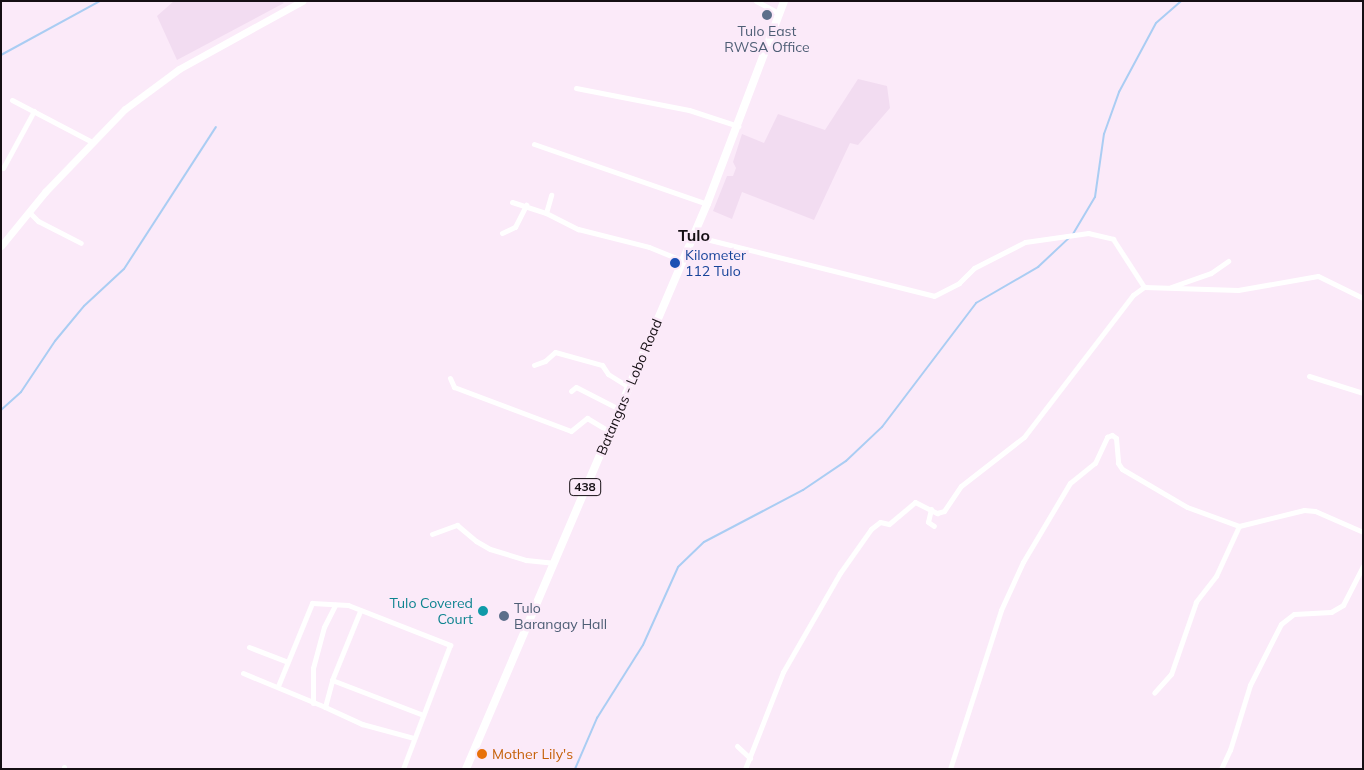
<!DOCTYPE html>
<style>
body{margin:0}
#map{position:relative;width:1364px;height:770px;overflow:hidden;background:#fbeaf9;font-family:Mulish,sans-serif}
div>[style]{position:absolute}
.built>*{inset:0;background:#f2dcf1}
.stream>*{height:2px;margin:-1px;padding:0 1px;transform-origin:1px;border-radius:1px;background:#aacdf3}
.street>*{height:5px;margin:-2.5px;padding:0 2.5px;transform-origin:2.5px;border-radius:2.5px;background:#fff}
.secondary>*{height:7px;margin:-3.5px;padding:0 3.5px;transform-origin:3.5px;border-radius:3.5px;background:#fff}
.primary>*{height:8px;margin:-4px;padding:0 4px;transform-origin:4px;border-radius:4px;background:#fff}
.dots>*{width:14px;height:14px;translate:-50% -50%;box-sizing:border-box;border:2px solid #fbeaf9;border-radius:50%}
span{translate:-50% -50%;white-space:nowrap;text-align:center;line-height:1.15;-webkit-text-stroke:5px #fbeaf9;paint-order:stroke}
.shield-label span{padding:1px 4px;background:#fbeaf9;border:1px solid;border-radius:4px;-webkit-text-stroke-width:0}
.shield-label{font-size:12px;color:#150f14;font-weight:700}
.service-label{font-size:14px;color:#4e5e75}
.left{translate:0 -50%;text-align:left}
.transit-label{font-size:14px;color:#164399}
.street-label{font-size:14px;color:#150f14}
.culture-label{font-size:14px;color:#0d838f}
.right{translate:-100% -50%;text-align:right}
.food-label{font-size:14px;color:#c56008}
.quarter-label{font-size:16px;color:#150f14;font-weight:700}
.frame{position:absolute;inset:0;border:2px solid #150f14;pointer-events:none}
</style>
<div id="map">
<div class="built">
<i style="clip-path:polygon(174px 1px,281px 1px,284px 3px,177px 60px,157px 16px)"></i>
<i style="clip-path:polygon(858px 79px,887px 86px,890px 108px,858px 145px,850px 143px,814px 220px,742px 192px,732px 219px,713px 211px,727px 176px,733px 176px,736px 168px,733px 162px,742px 134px,764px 143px,778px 114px,825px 130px)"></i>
</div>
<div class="stream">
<i style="left:1px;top:55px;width:113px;rotate:-28.6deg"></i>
<i style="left:1073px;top:234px;width:43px;rotate:-59.3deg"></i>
<i style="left:1095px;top:197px;width:64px;rotate:-81.9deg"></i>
<i style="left:1104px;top:134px;width:45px;rotate:-70.3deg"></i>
<i style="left:1119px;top:92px;width:78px;rotate:-61.8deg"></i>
<i style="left:1156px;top:23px;width:33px;rotate:-41deg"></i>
<i style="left:1px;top:410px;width:27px;rotate:-42deg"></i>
<i style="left:21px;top:392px;width:61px;rotate:-56.3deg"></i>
<i style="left:55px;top:341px;width:45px;rotate:-50.4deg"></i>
<i style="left:84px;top:306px;width:54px;rotate:-42.8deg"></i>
<i style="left:124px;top:269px;width:169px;rotate:-57.1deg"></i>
<i style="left:575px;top:769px;width:56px;rotate:-66.7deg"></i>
<i style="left:597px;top:718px;width:86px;rotate:-57.8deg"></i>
<i style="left:643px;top:645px;width:85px;rotate:-65.8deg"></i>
<i style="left:678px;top:567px;width:36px;rotate:-44deg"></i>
<i style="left:704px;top:542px;width:112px;rotate:-27.7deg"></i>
<i style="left:803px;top:490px;width:52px;rotate:-34deg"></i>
<i style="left:846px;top:461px;width:50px;rotate:-43.4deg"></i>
<i style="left:882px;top:427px;width:156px;rotate:-52.8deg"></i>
<i style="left:976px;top:303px;width:72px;rotate:-30.1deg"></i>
<i style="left:1038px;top:267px;width:44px;rotate:-43.2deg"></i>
</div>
<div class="street">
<i style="left:756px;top:1px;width:26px;rotate:28deg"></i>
<i style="left:576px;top:88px;width:115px;rotate:11deg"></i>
<i style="left:689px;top:110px;width:52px;rotate:18.1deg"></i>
<i style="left:12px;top:100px;width:90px;rotate:27.7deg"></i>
<i style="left:534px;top:144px;width:183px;rotate:19.1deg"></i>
<i style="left:3px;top:168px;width:65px;rotate:-61.5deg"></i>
<i style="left:512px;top:202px;width:36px;rotate:18deg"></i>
<i style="left:546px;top:213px;width:36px;rotate:27deg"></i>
<i style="left:578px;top:229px;width:73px;rotate:14.2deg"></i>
<i style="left:649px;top:247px;width:37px;rotate:22deg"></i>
<i style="left:29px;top:212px;width:13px;rotate:45deg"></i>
<i style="left:38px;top:221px;width:48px;rotate:27.1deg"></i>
<i style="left:546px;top:213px;width:19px;rotate:-74deg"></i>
<i style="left:502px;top:233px;width:14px;rotate:-25deg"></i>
<i style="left:515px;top:227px;width:25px;rotate:-63deg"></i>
<i style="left:694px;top:236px;width:247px;rotate:14deg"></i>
<i style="left:934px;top:296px;width:28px;rotate:-27deg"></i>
<i style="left:959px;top:283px;width:21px;rotate:-45deg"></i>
<i style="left:974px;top:268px;width:57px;rotate:-27deg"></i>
<i style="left:1025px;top:242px;width:64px;rotate:-8.1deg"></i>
<i style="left:1088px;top:233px;width:26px;rotate:13deg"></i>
<i style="left:1113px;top:239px;width:57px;rotate:57.1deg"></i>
<i style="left:1171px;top:287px;width:42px;rotate:-19.3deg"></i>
<i style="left:1211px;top:273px;width:21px;rotate:-35deg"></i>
<i style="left:534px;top:365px;width:12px;rotate:-20deg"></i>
<i style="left:545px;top:361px;width:13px;rotate:-42deg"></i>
<i style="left:555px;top:352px;width:49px;rotate:15.5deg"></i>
<i style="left:602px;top:365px;width:11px;rotate:56deg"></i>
<i style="left:608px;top:374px;width:25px;rotate:32deg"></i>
<i style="left:1309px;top:376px;width:57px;rotate:17.5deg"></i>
<i style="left:450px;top:378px;width:10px;rotate:66deg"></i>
<i style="left:454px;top:387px;width:125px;rotate:20.6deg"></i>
<i style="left:571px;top:431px;width:21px;rotate:-39deg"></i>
<i style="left:587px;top:418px;width:26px;rotate:31deg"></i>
<i style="left:571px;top:391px;width:6px;rotate:-39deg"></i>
<i style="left:576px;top:387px;width:48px;rotate:27.1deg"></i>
<i style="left:931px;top:509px;width:13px;rotate:103deg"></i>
<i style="left:928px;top:522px;width:7px;rotate:34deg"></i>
<i style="left:1239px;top:526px;width:67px;rotate:-13.8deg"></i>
<i style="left:1304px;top:510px;width:11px;rotate:5deg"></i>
<i style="left:1315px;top:511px;width:52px;rotate:23.6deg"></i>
<i style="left:432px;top:534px;width:27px;rotate:-20deg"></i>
<i style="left:457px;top:525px;width:25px;rotate:40deg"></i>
<i style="left:476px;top:541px;width:16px;rotate:30deg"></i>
<i style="left:490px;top:549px;width:38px;rotate:17deg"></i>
<i style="left:526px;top:560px;width:27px;rotate:6deg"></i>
<i style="left:249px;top:647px;width:40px;rotate:21deg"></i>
<i style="left:243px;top:673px;width:89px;rotate:22.5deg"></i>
<i style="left:325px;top:707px;width:28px;rotate:-75deg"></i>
<i style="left:332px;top:680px;width:74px;rotate:-67.9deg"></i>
<i style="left:332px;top:680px;width:97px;rotate:21deg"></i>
<i style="left:278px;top:686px;width:90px;rotate:-67.7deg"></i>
<i style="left:312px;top:603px;width:36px;rotate:3deg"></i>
<i style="left:348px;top:605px;width:110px;rotate:21.4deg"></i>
<i style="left:450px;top:645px;width:133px;rotate:110.8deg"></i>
<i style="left:313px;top:703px;width:35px;rotate:-90deg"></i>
<i style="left:313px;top:668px;width:42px;rotate:-75deg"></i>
<i style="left:324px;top:627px;width:25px;rotate:-63deg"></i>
<i style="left:325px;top:707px;width:41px;rotate:24.7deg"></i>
<i style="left:362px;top:724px;width:54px;rotate:15.1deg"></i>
<i style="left:737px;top:746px;width:18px;rotate:43deg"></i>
<i style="left:64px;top:767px;width:2px;rotate:90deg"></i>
<i style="left:745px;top:769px;width:104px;rotate:-68.6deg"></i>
<i style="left:783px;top:672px;width:114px;rotate:-60.1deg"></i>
<i style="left:840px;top:573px;width:54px;rotate:-54.8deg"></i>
<i style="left:871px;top:529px;width:11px;rotate:-38deg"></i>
<i style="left:880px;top:522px;width:9px;rotate:13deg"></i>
<i style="left:889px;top:524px;width:34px;rotate:-40deg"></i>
<i style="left:915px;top:502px;width:25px;rotate:27deg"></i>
<i style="left:937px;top:513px;width:7px;rotate:-16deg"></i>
<i style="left:944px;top:511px;width:30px;rotate:-56deg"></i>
<i style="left:961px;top:486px;width:80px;rotate:-37.9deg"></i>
<i style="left:1024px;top:437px;width:179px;rotate:-52.5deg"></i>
<i style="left:1133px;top:295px;width:14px;rotate:-36deg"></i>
<i style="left:1144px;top:287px;width:94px;rotate:1.8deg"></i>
<i style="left:1238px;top:290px;width:81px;rotate:-9.9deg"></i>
<i style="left:1318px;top:276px;width:50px;rotate:26.1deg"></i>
<i style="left:950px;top:769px;width:167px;rotate:-72.2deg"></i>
<i style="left:1001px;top:610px;width:53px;rotate:-65.4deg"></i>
<i style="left:1023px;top:562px;width:92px;rotate:-59.3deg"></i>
<i style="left:1070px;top:483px;width:32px;rotate:-39deg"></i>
<i style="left:1095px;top:463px;width:29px;rotate:-65deg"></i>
<i style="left:1107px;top:437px;width:5px;rotate:-22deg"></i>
<i style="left:1112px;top:435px;width:5px;rotate:37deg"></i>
<i style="left:1116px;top:438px;width:25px;rotate:85deg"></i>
<i style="left:1118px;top:463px;width:7px;rotate:56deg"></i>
<i style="left:1122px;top:469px;width:75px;rotate:30.3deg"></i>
<i style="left:1187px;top:507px;width:55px;rotate:20.1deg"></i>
<i style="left:1239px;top:526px;width:55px;rotate:114.7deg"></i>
<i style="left:1216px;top:576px;width:33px;rotate:128deg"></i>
<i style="left:1196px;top:602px;width:76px;rotate:109.1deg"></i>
<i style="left:1171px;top:674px;width:25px;rotate:132deg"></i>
<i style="left:1221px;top:769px;width:21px;rotate:-65deg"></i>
<i style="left:1230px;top:750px;width:68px;rotate:-72.9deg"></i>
<i style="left:1250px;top:685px;width:68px;rotate:-63.1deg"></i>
<i style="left:1281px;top:624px;width:16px;rotate:-38deg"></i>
<i style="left:1294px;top:614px;width:37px;rotate:-3deg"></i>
<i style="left:1331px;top:612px;width:14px;rotate:-30deg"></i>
<i style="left:1343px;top:605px;width:44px;rotate:-62.9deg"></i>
</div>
<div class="secondary">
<i style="left:1px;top:246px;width:70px;rotate:-50.8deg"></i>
<i style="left:45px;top:192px;width:115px;rotate:-46.1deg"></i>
<i style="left:125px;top:109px;width:67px;rotate:-36.5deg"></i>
<i style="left:179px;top:69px;width:141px;rotate:-28.9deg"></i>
</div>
<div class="primary">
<i style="left:466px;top:769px;width:614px;rotate:-66.9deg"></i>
<i style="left:707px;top:204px;width:217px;rotate:-69.2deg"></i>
</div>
<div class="dots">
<i style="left:767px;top:15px;background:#5c6f8a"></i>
<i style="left:675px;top:263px;background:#1a4fb4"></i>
<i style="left:483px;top:611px;background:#0f9aa8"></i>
<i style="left:504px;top:616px;background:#5c6f8a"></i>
<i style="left:482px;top:754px;background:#e8710a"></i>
</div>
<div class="shield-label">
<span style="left:585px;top:487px">438</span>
</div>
<div class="service-label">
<span style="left:767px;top:39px">Tulo East<br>RWSA Office</span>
<span class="left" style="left:514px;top:616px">Tulo<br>Barangay Hall</span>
</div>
<div class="transit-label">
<span class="left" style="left:685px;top:263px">Kilometer<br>112 Tulo</span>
</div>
<div class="street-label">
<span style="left:629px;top:387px;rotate:-67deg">Batangas - Lobo Road</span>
</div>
<div class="culture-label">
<span class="right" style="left:473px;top:611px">Tulo Covered<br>Court</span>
</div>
<div class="food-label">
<span class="left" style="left:492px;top:754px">Mother Lily's</span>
</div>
<div class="quarter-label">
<span style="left:694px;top:235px">Tulo</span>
</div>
<div class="frame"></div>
</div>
